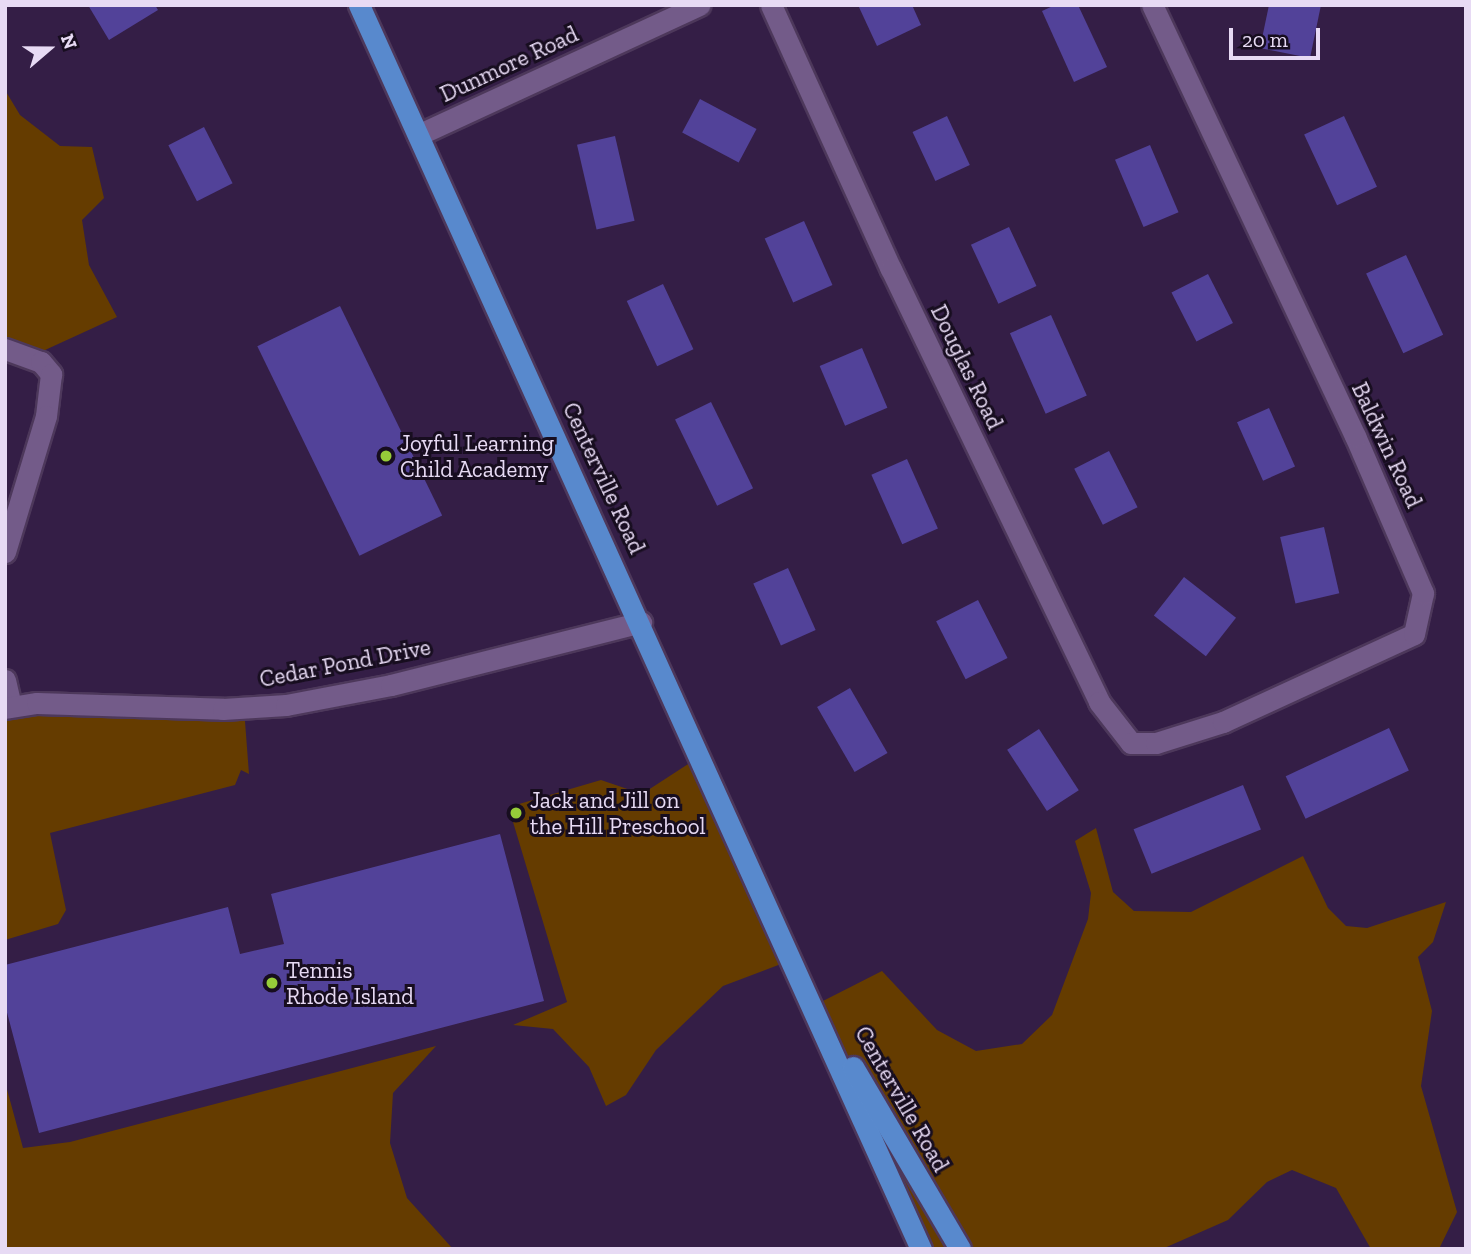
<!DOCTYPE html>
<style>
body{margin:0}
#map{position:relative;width:1471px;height:1254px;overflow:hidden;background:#341e46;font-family:"Zilla Slab",serif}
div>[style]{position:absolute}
.green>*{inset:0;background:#653c00}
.building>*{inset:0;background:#524299;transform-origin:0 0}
.roads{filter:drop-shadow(2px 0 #4d385b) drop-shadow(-2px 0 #4d385b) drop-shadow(0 2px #4d385b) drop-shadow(0 -2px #4d385b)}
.minor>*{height:21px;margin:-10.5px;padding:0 10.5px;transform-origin:10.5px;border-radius:10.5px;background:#735b89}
.major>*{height:21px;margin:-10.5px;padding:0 10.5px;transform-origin:10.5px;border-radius:10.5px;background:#5889cd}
.dots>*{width:19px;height:19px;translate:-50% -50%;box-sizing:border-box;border:4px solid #170d1f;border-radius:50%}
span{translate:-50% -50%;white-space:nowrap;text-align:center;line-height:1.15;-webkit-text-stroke:6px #170d1f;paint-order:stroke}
.street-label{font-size:23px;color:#e7daf4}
.poi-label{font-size:23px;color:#e7daf4}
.left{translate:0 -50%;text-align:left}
.frame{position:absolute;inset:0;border:7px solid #e7daf4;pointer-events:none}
.north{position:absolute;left:14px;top:14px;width:70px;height:70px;-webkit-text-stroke:5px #170d1f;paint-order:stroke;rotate:70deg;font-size:19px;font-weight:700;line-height:28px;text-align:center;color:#e7daf4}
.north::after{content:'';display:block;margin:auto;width:24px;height:32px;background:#e7daf4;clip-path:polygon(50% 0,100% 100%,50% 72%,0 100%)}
.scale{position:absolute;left:1229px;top:28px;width:91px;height:32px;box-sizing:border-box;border:4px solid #e7daf4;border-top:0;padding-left:9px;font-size:21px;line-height:24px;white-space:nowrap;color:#e7daf4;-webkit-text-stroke:5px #170d1f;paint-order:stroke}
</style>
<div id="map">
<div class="green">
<i style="clip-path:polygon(5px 90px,20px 115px,60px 146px,92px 147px,104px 198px,82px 220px,89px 265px,117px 317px,32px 356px,5px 347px)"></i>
<i style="clip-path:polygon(5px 708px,244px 708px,249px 774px,241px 770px,235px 785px,50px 833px,66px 910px,58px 924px,5px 940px)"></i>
<i style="clip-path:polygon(702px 755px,794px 959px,723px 986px,656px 1050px,626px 1095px,606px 1106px,589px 1067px,553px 1029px,513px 1025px,567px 1002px,513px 822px,519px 804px,601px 780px,642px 794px)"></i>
<i style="clip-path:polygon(1096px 828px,1113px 892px,1134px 911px,1191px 912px,1303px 856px,1328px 908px,1346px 926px,1367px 928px,1446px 902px,1433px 942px,1418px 957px,1432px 1011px,1421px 1086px,1457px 1212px,1439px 1249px,1371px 1249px,1336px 1188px,1292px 1170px,1267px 1182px,1228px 1220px,1162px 1249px,925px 1249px,819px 1003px,882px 971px,937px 1030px,976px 1051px,1022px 1044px,1052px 1015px,1088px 919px,1091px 893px,1075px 841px)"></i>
<i style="clip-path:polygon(436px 1046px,393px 1093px,390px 1143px,407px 1198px,453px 1249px,5px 1249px,5px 1082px,23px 1148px,70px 1142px)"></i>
</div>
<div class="building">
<i style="clip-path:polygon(88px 5px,155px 5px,158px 10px,109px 40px)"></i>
<i style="clip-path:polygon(858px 5px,912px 5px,921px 25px,877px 46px)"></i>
<i style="clip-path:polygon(1055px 5px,1078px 5px,1107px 67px,1074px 82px,1042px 11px)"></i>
<i style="clip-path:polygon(1269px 5px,1321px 5px,1310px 58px,1260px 48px)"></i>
<i style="left:700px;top:99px;width:64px;height:38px;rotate:28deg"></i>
<i style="left:947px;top:116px;width:54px;height:38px;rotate:65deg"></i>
<i style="left:1344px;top:116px;width:78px;height:44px;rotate:65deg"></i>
<i style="left:204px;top:127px;width:63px;height:40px;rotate:63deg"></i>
<i style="left:615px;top:136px;width:87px;height:39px;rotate:77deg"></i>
<i style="left:1150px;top:145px;width:73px;height:38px;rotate:67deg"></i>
<i style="left:804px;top:221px;width:70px;height:43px;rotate:66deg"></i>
<i style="left:1009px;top:227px;width:65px;height:42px;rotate:65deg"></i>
<i style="left:1406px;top:255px;width:88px;height:44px;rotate:65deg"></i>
<i style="left:1208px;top:274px;width:55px;height:41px;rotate:63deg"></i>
<i style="left:663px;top:284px;width:72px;height:40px;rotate:65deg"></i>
<i style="left:340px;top:306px;width:233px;height:92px;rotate:64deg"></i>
<i style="left:1051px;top:315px;width:88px;height:45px;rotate:66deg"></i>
<i style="left:862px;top:348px;width:65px;height:46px;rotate:67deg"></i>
<i style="left:711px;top:402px;width:96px;height:40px;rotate:64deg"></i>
<i style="left:1269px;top:408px;width:64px;height:35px;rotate:66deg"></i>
<i style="left:1109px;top:451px;width:63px;height:39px;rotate:63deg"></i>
<i style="left:907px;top:459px;width:76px;height:39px;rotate:66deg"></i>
<i style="left:1324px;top:527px;width:68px;height:45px;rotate:77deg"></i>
<i style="left:788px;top:568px;width:68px;height:38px;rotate:66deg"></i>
<i style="left:1184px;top:577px;width:66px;height:49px;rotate:38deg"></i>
<i style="left:978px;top:600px;width:65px;height:47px;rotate:63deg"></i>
<i style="left:850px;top:688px;width:75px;height:38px;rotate:60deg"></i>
<i style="left:1389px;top:728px;width:47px;height:114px;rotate:65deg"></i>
<i style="left:1039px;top:729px;width:73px;height:38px;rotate:57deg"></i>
<i style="left:1243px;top:785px;width:48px;height:118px;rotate:68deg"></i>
<i style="clip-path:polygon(500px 834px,544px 1001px,39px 1133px,5px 1005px,5px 965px,228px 907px,240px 954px,284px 944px,271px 894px)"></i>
</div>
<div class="roads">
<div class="minor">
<i style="left:771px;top:5px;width:290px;rotate:65.6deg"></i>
<i style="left:891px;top:269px;width:480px;rotate:64.3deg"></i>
<i style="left:1099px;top:702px;width:52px;rotate:52deg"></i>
<i style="left:1131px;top:743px;width:25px"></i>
<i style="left:1156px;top:743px;width:70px;rotate:-17.4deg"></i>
<i style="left:1223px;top:722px;width:210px;rotate:-24.7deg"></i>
<i style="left:1414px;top:634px;width:42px;rotate:-77.6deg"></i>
<i style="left:1423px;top:593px;width:171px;rotate:-113.4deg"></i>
<i style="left:1355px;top:436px;width:476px;rotate:-115.2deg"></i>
<i style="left:418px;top:135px;width:310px;rotate:-24.8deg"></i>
<i style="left:5px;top:349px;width:38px;rotate:20deg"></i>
<i style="left:41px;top:362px;width:16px;rotate:50deg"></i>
<i style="left:51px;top:374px;width:42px;rotate:96.8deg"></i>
<i style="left:46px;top:416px;width:142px;rotate:106.8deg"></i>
<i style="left:5px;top:680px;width:27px;rotate:77deg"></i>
<i style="left:5px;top:708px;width:32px;rotate:-9deg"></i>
<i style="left:37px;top:703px;width:186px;rotate:1.8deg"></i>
<i style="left:223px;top:709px;width:63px;rotate:-3.6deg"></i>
<i style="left:286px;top:705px;width:107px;rotate:-10.8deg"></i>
<i style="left:391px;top:685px;width:258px;rotate:-14.1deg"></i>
</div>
<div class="major">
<i style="left:359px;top:5px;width:1365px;rotate:65.69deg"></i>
<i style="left:853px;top:1067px;width:211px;rotate:59.5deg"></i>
</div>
</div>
<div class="dots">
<i style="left:386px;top:456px;background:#96cc39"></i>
<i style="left:516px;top:813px;background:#96cc39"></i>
<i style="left:272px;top:983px;background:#96cc39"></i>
</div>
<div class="street-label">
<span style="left:509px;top:64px;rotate:-25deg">Dunmore Road</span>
<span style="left:967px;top:367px;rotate:64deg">Douglas Road</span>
<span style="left:1387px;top:445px;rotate:65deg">Baldwin Road</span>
<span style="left:604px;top:478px;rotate:65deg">Centerville Road</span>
<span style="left:345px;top:663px;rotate:-11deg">Cedar Pond Drive</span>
<span style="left:902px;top:1099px;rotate:60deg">Centerville Road</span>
</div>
<div class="poi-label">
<span class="left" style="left:400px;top:456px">Joyful Learning<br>Child Academy</span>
<span class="left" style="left:530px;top:813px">Jack and Jill on<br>the Hill Preschool</span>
<span class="left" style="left:286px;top:983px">Tennis<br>Rhode Island</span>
</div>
<div class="frame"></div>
<div class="north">N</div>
<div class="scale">20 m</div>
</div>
